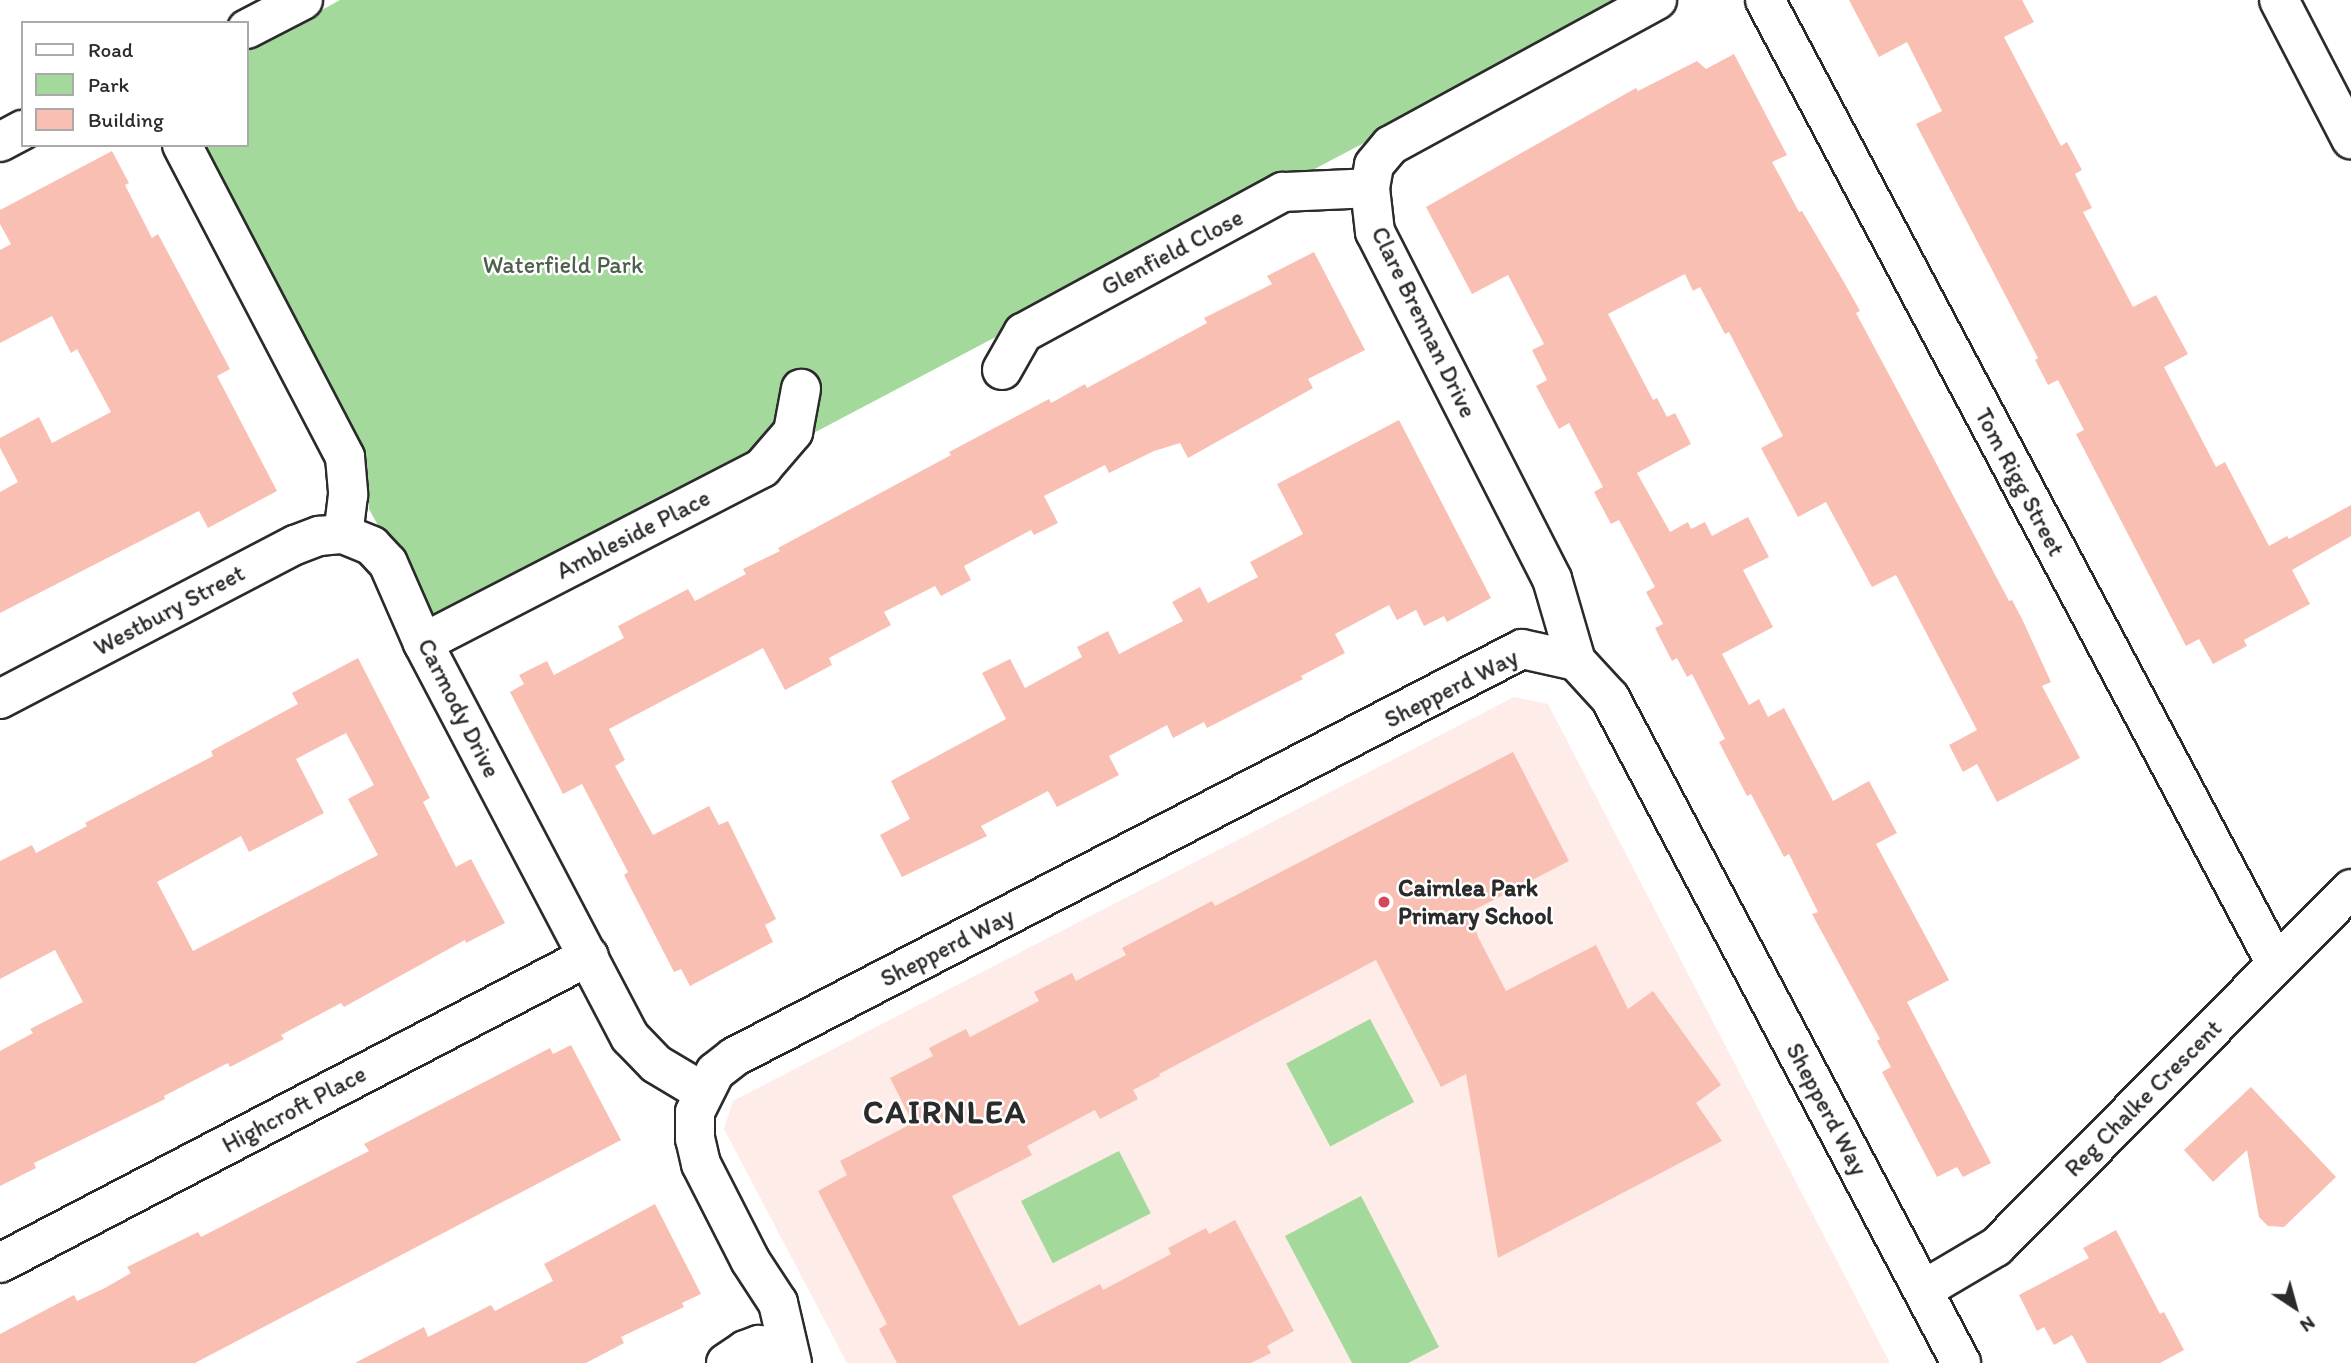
<!DOCTYPE html>
<style>
body{margin:0}
#map{position:relative;width:2351px;height:1363px;overflow:hidden;background:#fff;font-family:Itim,sans-serif}
div>[style]{position:absolute}
.built>*{inset:0;background:#fdece8}
.green>*{inset:0;background:#a4d99c;transform-origin:0 0}
.building>*{inset:0;background:#f9bfb2}
.roads{filter:drop-shadow(2px 0 #2b2b2b) drop-shadow(-2px 0 #2b2b2b) drop-shadow(0 2px #2b2b2b) drop-shadow(0 -2px #2b2b2b)}
.street>*{height:38px;margin:-19px;padding:0 19px;transform-origin:19px;border-radius:19px;background:#fff}
.dots>*{width:19px;height:19px;translate:-50% -50%;box-sizing:border-box;border:4px solid #fff;border-radius:50%}
span{translate:-50% -50%;white-space:nowrap;text-align:center;line-height:1.15;-webkit-text-stroke:5px #fff;paint-order:stroke}
.street-label{font-size:24px;color:#2b2b2b}
.park-label{font-size:24px;color:#4f5f4d}
.poi-label{font-size:24px;color:#2b2b2b;font-weight:700}
.left{translate:0 -50%;text-align:left}
.district-label{font-size:32px;color:#2b2b2b;font-weight:700;letter-spacing:2px}
.legend{position:absolute;left:21px;top:21px;width:228px;height:126px;box-sizing:border-box;background:#fff;border:2px solid #aaa;margin:0;padding:9px 12px;list-style:none;font-size:21px;color:#2b2b2b}
.legend li{display:flex;align-items:center;gap:14px;height:35px}
.legend b{width:35px;border:2px solid #aaa}
.north{position:absolute;left:2260px;top:1272px;width:70px;height:70px;-webkit-text-stroke:5px #fff;paint-order:stroke;rotate:144deg;font-size:19px;font-weight:700;line-height:28px;text-align:center;color:#2b2b2b}
.north::after{content:'';display:block;margin:auto;width:24px;height:32px;background:#2b2b2b;clip-path:polygon(50% 0,100% 100%,50% 72%,0 100%)}
</style>
<div id="map">
<div class="built">
<i style="clip-path:polygon(1514px 697px,1548px 704px,1890px 1363px,847px 1363px,724px 1129px,733px 1101px)"></i>
</div>
<div class="green">
<i style="clip-path:polygon(340px 0,1635px 0,436px 632px,369px 509px,366px 462px,199px 145px,247px 145px,247px 51px)"></i>
<i style="left:1370px;top:1019px;width:94px;height:95px;rotate:62deg"></i>
<i style="left:1119px;top:1151px;width:70px;height:110px;rotate:63deg"></i>
<i style="clip-path:polygon(1361px 1196px,1439px 1347px,1408px 1363px,1352px 1363px,1285px 1236px)"></i>
</div>
<div class="building">
<i style="clip-path:polygon(1849px 0,2022px 0,2034px 22px,2004px 37px,2061px 146px,2067px 142px,2082px 170px,2075px 174px,2092px 208px,2083px 212px,2133px 307px,2156px 295px,2188px 354px,2164px 367px,2216px 467px,2225px 462px,2269px 546px,2287px 536px,2289px 539px,2351px 505px,2351px 536px,2292px 570px,2310px 604px,2244px 640px,2247px 646px,2213px 664px,2199px 639px,2186px 646px,2076px 434px,2084px 430px,2058px 380px,2048px 385px,2035px 360px,2038px 358px,1916px 124px,1942px 111px,1907px 42px,1879px 57px)"></i>
<i style="clip-path:polygon(1734px 54px,1787px 155px,1772px 162px,1799px 212px,1802px 211px,1845px 284px,1860px 311px,1856px 313px,1909px 412px,2009px 601px,2012px 600px,2022px 619px,2051px 682px,2042px 686px,2080px 758px,1997px 802px,1977px 764px,1963px 772px,1949px 745px,1977px 730px,1896px 575px,1872px 587px,1826px 502px,1798px 517px,1761px 448px,1783px 436px,1729px 332px,1725px 334px,1700px 287px,1693px 291px,1685px 274px,1608px 314px,1653px 400px,1657px 398px,1667px 417px,1675px 413px,1691px 444px,1637px 473px,1670px 532px,1688px 522px,1691px 529px,1705px 522px,1712px 536px,1748px 517px,1769px 557px,1743px 570px,1773px 627px,1722px 654px,1749px 705px,1759px 699px,1768px 717px,1784px 708px,1833px 801px,1869px 781px,1897px 833px,1876px 844px,1949px 980px,1907px 1002px,1991px 1163px,1963px 1177px,1957px 1167px,1937px 1177px,1882px 1072px,1891px 1067px,1877px 1041px,1880px 1039px,1812px 914px,1818px 912px,1789px 854px,1784px 857px,1751px 794px,1747px 796px,1719px 742px,1725px 739px,1692px 674px,1687px 677px,1677px 658px,1672px 661px,1655px 628px,1663px 624px,1646px 592px,1655px 587px,1619px 520px,1611px 524px,1594px 492px,1603px 487px,1569px 423px,1559px 429px,1536px 386px,1547px 380px,1532px 350px,1544px 344px,1508px 275px,1472px 294px,1426px 207px,1636px 88px,1638px 91px,1697px 61px,1706px 69px)"></i>
<i style="clip-path:polygon(112px 151px,129px 183px,125px 185px,152px 238px,158px 234px,230px 369px,217px 376px,277px 491px,208px 528px,199px 511px,0 613px,0 492px,18px 482px,0 448px,0 438px,39px 417px,52px 443px,111px 412px,77px 349px,71px 353px,52px 316px,0 343px,0 250px,11px 244px,0 224px,0 210px)"></i>
<i style="clip-path:polygon(1314px 252px,1365px 350px,1308px 379px,1313px 388px,1188px 458px,1180px 443px,1154px 451px,1109px 473px,1105px 465px,1044px 496px,1058px 523px,1034px 535px,1031px 530px,964px 566px,971px 580px,941px 596px,935px 586px,884px 612px,891px 625px,829px 658px,832px 665px,785px 690px,763px 648px,609px 729px,625px 760px,615px 766px,653px 835px,709px 806px,719px 825px,728px 821px,776px 919px,765px 925px,773px 942px,690px 986px,681px 969px,674px 972px,624px 875px,628px 872px,582px 784px,563px 794px,510px 692px,524px 684px,519px 675px,547px 661px,554px 675px,624px 638px,618px 626px,688px 589px,695px 601px,746px 574px,743px 569px,780px 551px,778px 548px,951px 455px,949px 452px,1049px 399px,1051px 403px,1085px 384px,1087px 388px,1207px 323px,1204px 318px,1272px 284px,1267px 276px)"></i>
<i style="clip-path:polygon(1399px 420px,1491px 598px,1447px 622px,1444px 616px,1424px 626px,1416px 610px,1397px 620px,1389px 605px,1335px 634px,1345px 653px,1301px 676px,1303px 679px,1207px 728px,1204px 722px,1173px 738px,1167px 725px,1109px 756px,1119px 775px,1057px 807px,1048px 791px,981px 826px,987px 836px,902px 877px,880px 835px,910px 819px,891px 781px,1006px 719px,982px 673px,1010px 659px,1025px 688px,1082px 657px,1077px 647px,1108px 631px,1119px 654px,1183px 621px,1172px 602px,1200px 587px,1208px 603px,1258px 577px,1250px 562px,1303px 534px,1277px 484px)"></i>
<i style="clip-path:polygon(evenodd,358px 658px,430px 798px,423px 802px,456px 867px,471px 859px,505px 923px,466px 943px,465px 940px,344px 1007px,341px 1003px,281px 1035px,284px 1039px,230px 1067px,228px 1063px,220px 1067px,164px 1096px,165px 1099px,34px 1163px,36px 1168px,0 1186px,0 1051px,33px 1033px,30px 1029px,83px 1002px,55px 950px,0 979px,0 861px,32px 845px,36px 853px,87px 826px,85px 823px,213px 756px,211px 751px,298px 704px,292px 693px,358px 658px,346px 733px,374px 785px,348px 799px,378px 855px,193px 951px,157px 882px,241px 836px,249px 852px,324px 813px,296px 759px,346px 733px)"></i>
<i style="clip-path:polygon(1513px 752px,1569px 861px,1470px 912px,1478px 937px,1506px 991px,1596px 945px,1628px 1009px,1653px 991px,1721px 1085px,1696px 1103px,1722px 1141px,1498px 1258px,1466px 1074px,1441px 1087px,1376px 960px,1159px 1074px,1160px 1076px,1133px 1090px,1138px 1099px,1100px 1119px,1095px 1110px,1027px 1146px,1032px 1155px,952px 1196px,1019px 1326px,1100px 1284px,1103px 1290px,1171px 1254px,1168px 1248px,1206px 1228px,1209px 1234px,1235px 1220px,1294px 1331px,1267px 1346px,1271px 1353px,1251px 1363px,897px 1363px,879px 1329px,887px 1324px,818px 1191px,847px 1175px,840px 1161px,913px 1123px,890px 1078px,933px 1056px,929px 1048px,966px 1029px,970px 1037px,1039px 1001px,1034px 992px,1072px 973px,1076px 981px,1126px 955px,1122px 948px,1212px 901px,1215px 906px)"></i>
<i style="clip-path:polygon(571px 1045px,621px 1140px,195px 1363px,0 1363px,0 1334px,74px 1295px,77px 1301px,105px 1288px,131px 1273px,127px 1267px,198px 1232px,201px 1237px,369px 1151px,364px 1144px,550px 1048px,553px 1054px)"></i>
<i style="clip-path:polygon(2251px 1087px,2336px 1177px,2284px 1227px,2268px 1226px,2259px 1217px,2247px 1150px,2213px 1182px,2184px 1150px)"></i>
<i style="clip-path:polygon(655px 1204px,701px 1294px,682px 1303px,684px 1307px,621px 1337px,624px 1343px,586px 1363px,355px 1363px,424px 1327px,428px 1337px,491px 1305px,495px 1311px,553px 1281px,544px 1264px)"></i>
<i style="clip-path:polygon(2116px 1230px,2160px 1314px,2164px 1312px,2184px 1350px,2160px 1363px,2087px 1363px,2072px 1335px,2054px 1345px,2044px 1327px,2037px 1331px,2019px 1295px,2089px 1258px,2083px 1248px)"></i>
</div>
<div class="roads">
<div class="street">
<i style="left:1765px;top:0;width:1091px;rotate:62.07deg"></i>
<i style="left:2279px;top:0;width:157px;rotate:62.6deg"></i>
<i style="left:247px;top:29px;width:63px;rotate:-27.4deg"></i>
<i style="left:0;top:142px;width:26px;rotate:-28deg"></i>
<i style="left:182px;top:145px;width:352px;rotate:62.4deg"></i>
<i style="left:345px;top:457px;width:38px;rotate:85deg"></i>
<i style="left:348px;top:495px;width:39px;rotate:97deg"></i>
<i style="left:343px;top:534px;width:31px;rotate:22deg"></i>
<i style="left:372px;top:546px;width:23px;rotate:47deg"></i>
<i style="left:388px;top:563px;width:87px;rotate:66.4deg"></i>
<i style="left:423px;top:643px;width:445px;rotate:62.3deg"></i>
<i style="left:630px;top:1037px;width:37px;rotate:46deg"></i>
<i style="left:656px;top:1064px;width:55px;rotate:30.8deg"></i>
<i style="left:1002px;top:370px;width:43px;rotate:-60.4deg"></i>
<i style="left:1023px;top:333px;width:296px;rotate:-28.5deg"></i>
<i style="left:1283px;top:192px;width:87px;rotate:-2.6deg"></i>
<i style="left:423px;top:643px;width:382px;rotate:-27.3deg"></i>
<i style="left:762px;top:468px;width:48px;rotate:-49.3deg"></i>
<i style="left:793px;top:432px;width:44px;rotate:-79.5deg"></i>
<i style="left:1576px;top:661px;width:85px;rotate:-106.3deg"></i>
<i style="left:1552px;top:579px;width:390px;rotate:-117deg"></i>
<i style="left:1375px;top:232px;width:44px;rotate:-96.5deg"></i>
<i style="left:1370px;top:188px;width:23px;rotate:-80deg"></i>
<i style="left:1374px;top:165px;width:26px;rotate:-50deg"></i>
<i style="left:1391px;top:145px;width:303px;rotate:-28.6deg"></i>
<i style="left:0;top:699px;width:333px;rotate:-27.6deg"></i>
<i style="left:295px;top:545px;width:26px;rotate:-21deg"></i>
<i style="left:319px;top:536px;width:24px;rotate:-5deg"></i>
<i style="left:0;top:1263px;width:664px;rotate:-27.53deg"></i>
<i style="left:1923px;top:1290px;width:85px;rotate:-30.5deg"></i>
<i style="left:1996px;top:1247px;width:504px;rotate:-45.24deg"></i>
<i style="left:726px;top:1363px;width:23px;rotate:-34deg"></i>
<i style="left:745px;top:1350px;width:15px;rotate:-20deg"></i>
<i style="left:759px;top:1345px;width:29px;rotate:12deg"></i>
<i style="left:792px;top:1363px;width:62px;rotate:-103.1deg"></i>
<i style="left:778px;top:1303px;width:51px;rotate:-123.1deg"></i>
<i style="left:750px;top:1260px;width:108px;rotate:-117deg"></i>
<i style="left:701px;top:1164px;width:26px;rotate:-103deg"></i>
<i style="left:695px;top:1139px;width:27px;rotate:-90deg"></i>
<i style="left:695px;top:1112px;width:45px;rotate:-63.4deg"></i>
<i style="left:715px;top:1072px;width:24px;rotate:-38deg"></i>
<i style="left:734px;top:1057px;width:887px;rotate:-27.37deg"></i>
<i style="left:1522px;top:649px;width:55px;rotate:12.5deg"></i>
<i style="left:1576px;top:661px;width:50px;rotate:47.4deg"></i>
<i style="left:1610px;top:698px;width:752px;rotate:62.17deg"></i>
</div>
</div>
<div class="dots">
<i style="left:1384px;top:902px;background:#d1495b"></i>
</div>
<div class="street-label">
<span style="left:1172px;top:252px;rotate:-28deg">Glenfield Close</span>
<span style="left:1424px;top:322px;rotate:64deg">Clare Brennan Drive</span>
<span style="left:2020px;top:482px;rotate:62deg">Tom Rigg Street</span>
<span style="left:633px;top:534px;rotate:-27deg">Ambleside Place</span>
<span style="left:169px;top:610px;rotate:-28deg">Westbury Street</span>
<span style="left:1451px;top:688px;rotate:-27deg">Shepperd Way</span>
<span style="left:459px;top:708px;rotate:63deg">Carmody Drive</span>
<span style="left:947px;top:947px;rotate:-27deg">Shepperd Way</span>
<span style="left:2143px;top:1098px;rotate:-45deg">Reg Chalke Crescent</span>
<span style="left:294px;top:1109px;rotate:-28deg">Highcroft Place</span>
<span style="left:1827px;top:1109px;rotate:62deg">Shepperd Way</span>
</div>
<div class="park-label">
<span style="left:563px;top:265px">Waterfield Park</span>
</div>
<div class="poi-label">
<span class="left" style="left:1398px;top:902px">Cairnlea Park<br>Primary School</span>
</div>
<div class="district-label">
<span style="left:945px;top:1112px">CAIRNLEA</span>
</div>
<ul class="legend">
<li><b style="height:9px;background:#fff"></b>Road</li>
<li><b style="height:19px;background:#a4d99c"></b>Park</li>
<li><b style="height:19px;background:#f9bfb2"></b>Building</li>
</ul>
<div class="north">N</div>
</div>
